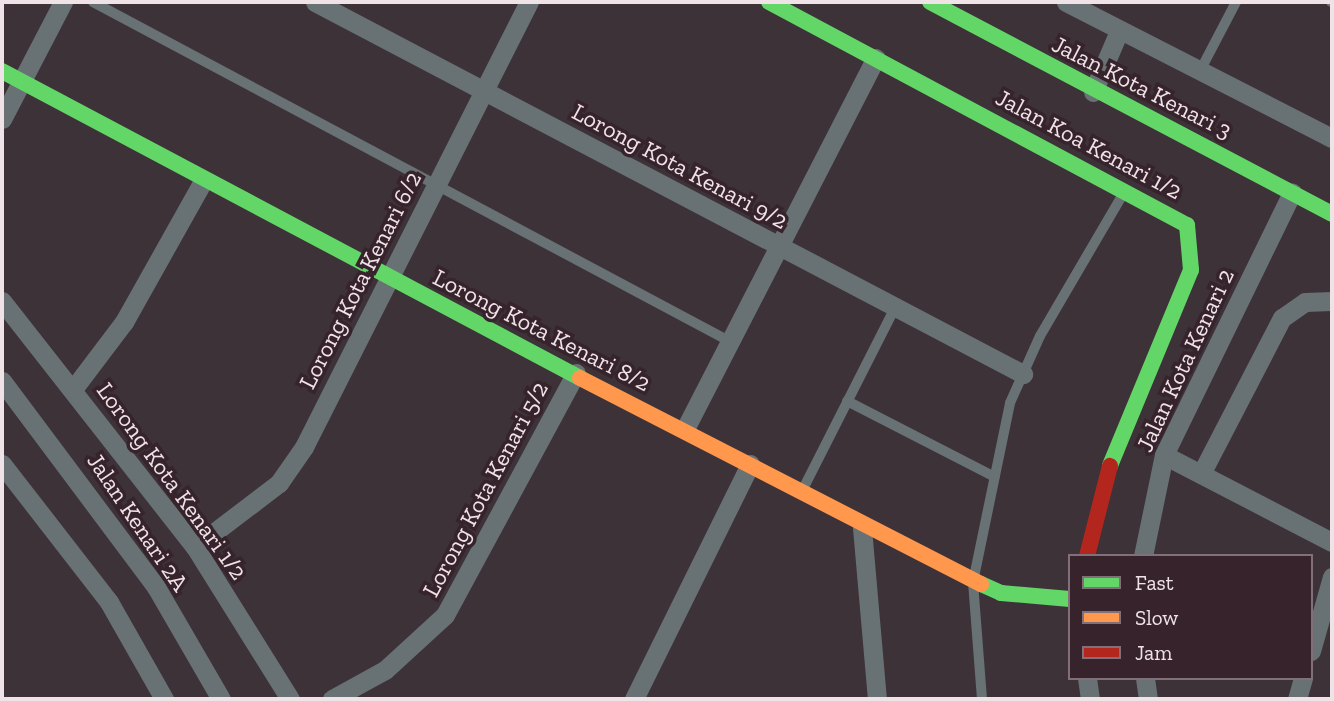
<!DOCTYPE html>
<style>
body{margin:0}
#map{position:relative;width:1334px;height:701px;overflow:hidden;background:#3c3237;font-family:"Zilla Slab",serif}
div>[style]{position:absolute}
.lane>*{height:10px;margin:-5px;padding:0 5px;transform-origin:5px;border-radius:5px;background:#687173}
.street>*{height:19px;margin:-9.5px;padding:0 9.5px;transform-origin:9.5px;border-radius:9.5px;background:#687173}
.fast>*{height:16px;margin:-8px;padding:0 8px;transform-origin:8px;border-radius:8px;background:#63d668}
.slow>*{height:16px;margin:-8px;padding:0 8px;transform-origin:8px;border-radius:8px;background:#ff974d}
.jam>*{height:16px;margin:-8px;padding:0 8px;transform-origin:8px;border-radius:8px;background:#b3261e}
span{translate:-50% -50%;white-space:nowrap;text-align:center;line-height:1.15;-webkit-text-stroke:7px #37232c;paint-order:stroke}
.street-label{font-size:24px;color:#f0e3e8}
.frame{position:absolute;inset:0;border:4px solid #f0e3e8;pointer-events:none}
.legend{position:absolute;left:1068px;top:554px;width:245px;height:126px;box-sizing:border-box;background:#37232c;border:2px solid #817077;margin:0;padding:9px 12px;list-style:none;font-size:21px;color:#f0e3e8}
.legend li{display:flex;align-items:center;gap:14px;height:35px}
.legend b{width:35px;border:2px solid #817077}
</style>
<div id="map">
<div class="lane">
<i style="left:93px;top:2px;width:721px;rotate:28.06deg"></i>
<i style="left:1331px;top:2px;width:1px"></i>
<i style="left:1201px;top:69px;width:76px;rotate:-62.4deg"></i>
<i style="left:847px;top:401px;width:166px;rotate:27.2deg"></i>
<i style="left:802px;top:491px;width:208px;rotate:-63.1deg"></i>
<i style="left:982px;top:699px;width:117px;rotate:-94.4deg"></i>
<i style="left:973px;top:582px;width:183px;rotate:-78.3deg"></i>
<i style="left:1010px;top:403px;width:73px;rotate:-65.9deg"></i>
<i style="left:1040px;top:336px;width:164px;rotate:-59.7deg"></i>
</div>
<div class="street">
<i style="left:315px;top:2px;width:800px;rotate:27.72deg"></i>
<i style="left:1066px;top:2px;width:299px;rotate:27.1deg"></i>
<i style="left:1093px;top:92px;width:66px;rotate:-66.9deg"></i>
<i style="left:2px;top:119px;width:132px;rotate:-62.5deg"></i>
<i style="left:2px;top:301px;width:313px;rotate:51.9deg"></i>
<i style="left:195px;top:547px;width:179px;rotate:58deg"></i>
<i style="left:2px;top:381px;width:257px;rotate:53.2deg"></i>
<i style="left:156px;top:587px;width:129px;rotate:59.9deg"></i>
<i style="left:74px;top:388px;width:83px;rotate:-52.9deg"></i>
<i style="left:124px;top:322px;width:162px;rotate:-60.7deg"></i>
<i style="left:685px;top:429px;width:417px;rotate:-62.8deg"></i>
<i style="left:1164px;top:455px;width:189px;rotate:27.4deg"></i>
<i style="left:2px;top:464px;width:175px;rotate:52.2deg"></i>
<i style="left:109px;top:602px;width:112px;rotate:60.4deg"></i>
<i style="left:1201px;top:474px;width:176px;rotate:-62.6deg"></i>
<i style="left:1282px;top:318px;width:28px;rotate:-35deg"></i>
<i style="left:1305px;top:302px;width:27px;rotate:-2deg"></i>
<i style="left:862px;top:528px;width:172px;rotate:85deg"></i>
<i style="left:195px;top:547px;width:106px;rotate:-37.3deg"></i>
<i style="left:279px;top:483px;width:44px;rotate:-55.2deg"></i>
<i style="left:304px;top:447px;width:499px;rotate:-63.2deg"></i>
<i style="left:1143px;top:556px;width:103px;rotate:-78.3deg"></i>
<i style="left:1164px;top:455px;width:292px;rotate:-64deg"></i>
<i style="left:1311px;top:651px;width:77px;rotate:-74.2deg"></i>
<i style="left:1087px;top:678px;width:21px;rotate:82deg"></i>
<i style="left:1145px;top:678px;width:21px;rotate:82deg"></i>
<i style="left:332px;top:699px;width:60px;rotate:-28.7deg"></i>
<i style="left:385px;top:670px;width:81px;rotate:-42.5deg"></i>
<i style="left:445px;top:615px;width:275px;rotate:-61.6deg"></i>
<i style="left:634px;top:699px;width:262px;rotate:-63.7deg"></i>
<i style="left:1297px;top:699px;width:22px;rotate:-74deg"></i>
</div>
<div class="fast">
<i style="left:769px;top:2px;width:474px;rotate:28.1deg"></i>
<i style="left:1187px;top:225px;width:45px;rotate:84.9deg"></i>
<i style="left:1191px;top:270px;width:212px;rotate:112.5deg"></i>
<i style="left:930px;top:2px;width:454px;rotate:27.8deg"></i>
<i style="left:2px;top:71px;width:654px;rotate:27.97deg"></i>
<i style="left:981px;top:584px;width:22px;rotate:24deg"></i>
<i style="left:1001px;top:593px;width:69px;rotate:5deg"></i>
</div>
<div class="slow">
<i style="left:580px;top:378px;width:451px;rotate:27.2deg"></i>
</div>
<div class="jam">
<i style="left:1087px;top:556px;width:93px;rotate:-75.7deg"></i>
</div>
<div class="street-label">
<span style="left:1142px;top:87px;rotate:27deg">Jalan Kota Kenari 3</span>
<span style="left:1089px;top:144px;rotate:28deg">Jalan Koa Kenari 1/2</span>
<span style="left:680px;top:166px;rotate:28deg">Lorong Kota Kenari 9/2</span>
<span style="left:360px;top:280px;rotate:-63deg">Lorong Kota Kenari 6/2</span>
<span style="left:542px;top:330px;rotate:27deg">Lorong Kota Kenari 8/2</span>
<span style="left:1185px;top:360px;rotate:-65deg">Jalan Kota Kenari 2</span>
<span style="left:172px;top:481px;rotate:54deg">Lorong Kota Kenari 1/2</span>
<span style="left:485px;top:489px;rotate:-62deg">Lorong Kota Kenari 5/2</span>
<span style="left:138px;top:522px;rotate:56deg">Jalan Kenari 2A</span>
</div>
<div class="frame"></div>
<ul class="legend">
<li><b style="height:9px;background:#63d668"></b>Fast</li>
<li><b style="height:9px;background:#ff974d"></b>Slow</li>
<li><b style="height:9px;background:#b3261e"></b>Jam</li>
</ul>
</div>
